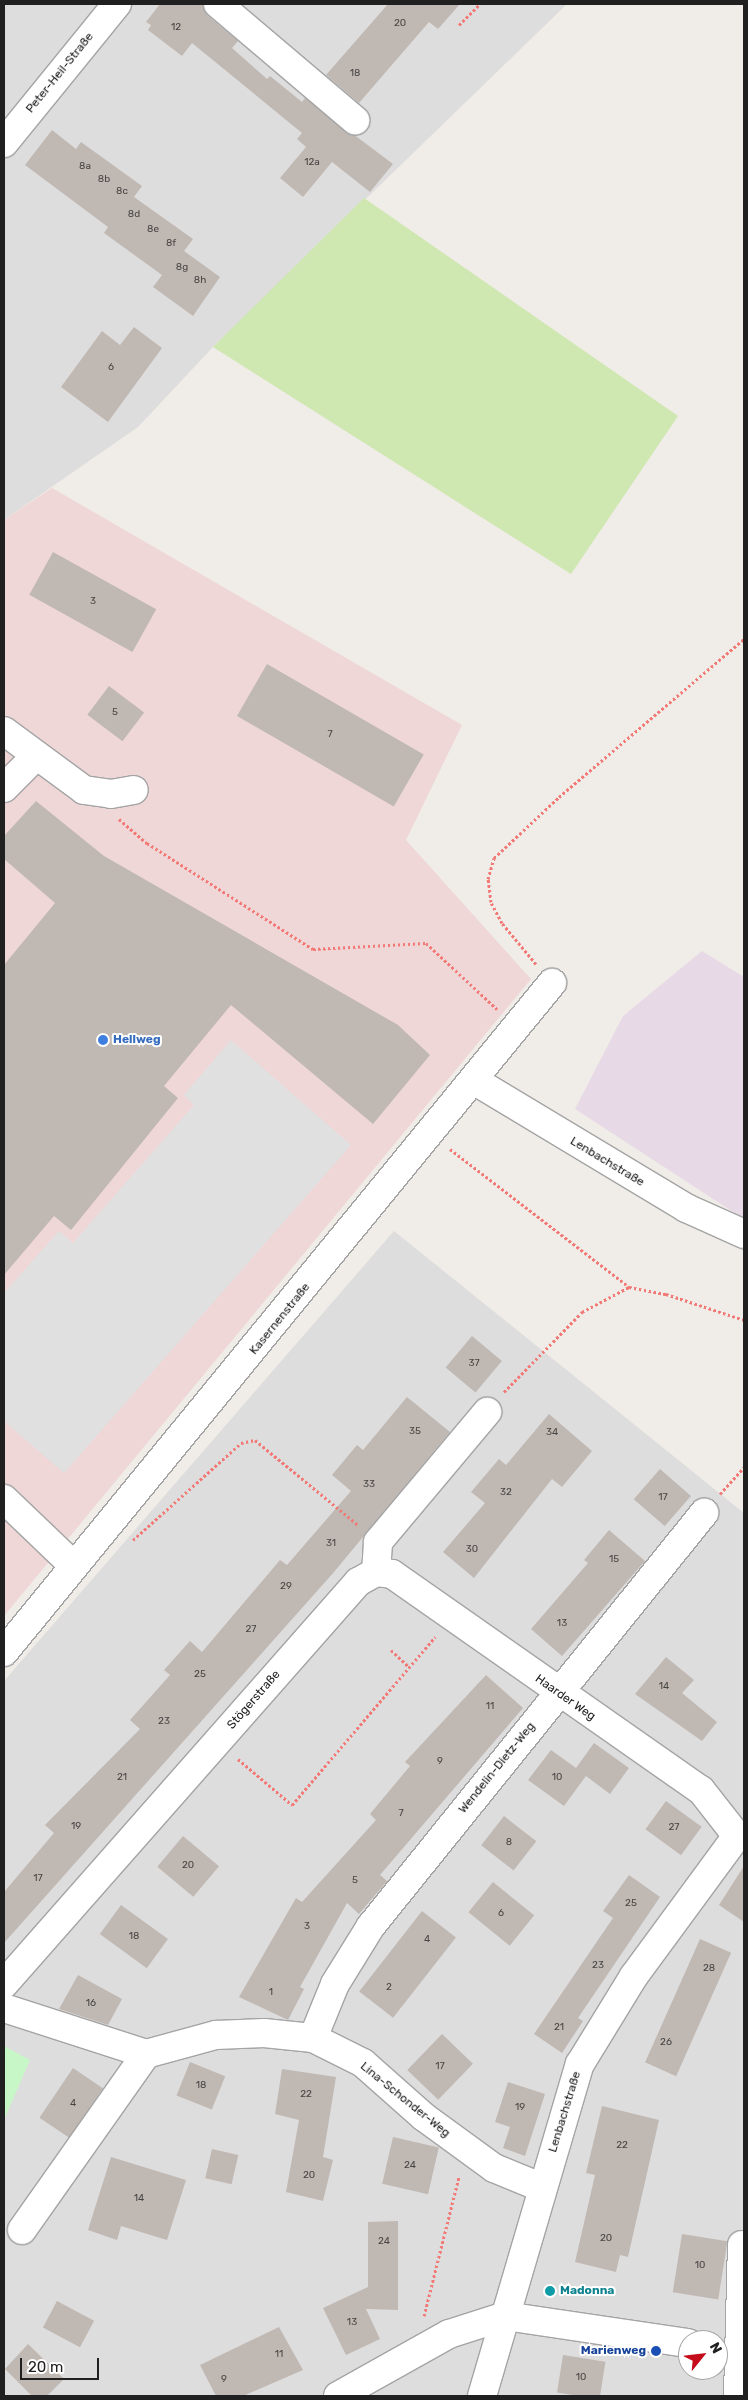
<!DOCTYPE html>
<meta charset="utf-8">
<style>
body{margin:0}
#map{position:relative;width:748px;height:2400px;overflow:hidden;background:#f0ece7;font-family:Rubik,sans-serif}
div>[style]{position:absolute}
.residential>*{inset:0;background:#dedddd}
.commercial>*{inset:0;background:#efd7d8}
.industrial>*{inset:0;background:#e8d9e7}
.grass>*{inset:0;background:#cfe7b0}
.park>*{inset:0;background:#c7f7c7}
.parking>*{inset:0;background:#e0e0e0}
.building>*{inset:0;background:#c0b8b3;transform-origin:0 0}
.path>*{height:3px;margin-top:-1.5px;transform-origin:0;background:repeating-linear-gradient(90deg,#f27976 0 2.5px,transparent 0 5px)}
.roads{filter:drop-shadow(1px 0 #a4a4a4) drop-shadow(-1px 0 #a4a4a4) drop-shadow(0 1px #a4a4a4) drop-shadow(0 -1px #a4a4a4)}
.minor>*{height:28px;margin:-14px;padding:0 14px;transform-origin:14px;border-radius:14px;background:#fff}
.dots>*{width:14px;height:14px;translate:-50% -50%;box-sizing:border-box;border:2px solid #fff;border-radius:50%}
span{translate:-50% -50%;white-space:nowrap;text-align:center;line-height:1.15;-webkit-text-stroke:4px #fff;paint-order:stroke}
.number-label{font-size:10px;color:#484645}
.number-label span{-webkit-text-stroke-width:0}
.street-label{font-size:12px;color:#202020}
.shop-label{font-size:12px;color:#366cbe;font-weight:700}
.left{translate:0 -50%;text-align:left}
.culture-label{font-size:12px;color:#0d838f;font-weight:700}
.transit-label{font-size:12px;color:#164399;font-weight:700}
.right{translate:-100% -50%;text-align:right}
.frame{position:absolute;inset:0;border:5px solid #202020;pointer-events:none}
.north{position:absolute;left:678px;top:2330px;width:50px;height:50px;box-sizing:border-box;background:#fff;border:1px solid #a6a6a6;border-radius:50%;rotate:61deg;font-size:14px;font-weight:700;line-height:20px;text-align:center;color:#202020}
.north::after{content:'';display:block;margin:auto;width:18px;height:22px;background:#c40c1b;clip-path:polygon(50% 0,100% 100%,50% 72%,0 100%)}
.scale{position:absolute;left:20px;top:2358px;width:79px;height:22px;box-sizing:border-box;border:2px solid #202020;border-top:0;padding-left:6px;font-size:15px;line-height:18px;white-space:nowrap;color:#202020;-webkit-text-stroke:4px #fff;paint-order:stroke}
</style>
<div id="map">
<div class="residential">
<i style="clip-path:polygon(4px 4px,567px 4px,213px 347px,138px 427px,4px 520px)"></i>
<i style="clip-path:polygon(evenodd,394px 1231px,744px 1513px,744px 2396px,4px 2396px,4px 1681px,394px 1231px,688px 2340px,718px 2340px,718px 2370px,688px 2370px,688px 2340px)"></i>
</div>
<div class="commercial">
<i style="clip-path:polygon(52px 488px,462px 725px,406px 840px,531px 979px,4px 1616px,4px 520px)"></i>
</div>
<div class="industrial">
<i style="clip-path:polygon(702px 951px,744px 977px,744px 1219px,575px 1109px,623px 1016px)"></i>
</div>
<div class="grass">
<i style="clip-path:polygon(364px 198px,678px 416px,571px 574px,213px 347px)"></i>
</div>
<div class="park">
<i style="clip-path:polygon(4px 2046px,30px 2060px,4px 2120px)"></i>
</div>
<div class="parking">
<i style="clip-path:polygon(231px 1040px,351px 1145px,64px 1473px,4px 1421px,4px 1293px,59px 1231px,73px 1243px,194px 1105px,184px 1095px)"></i>
</div>
<div class="building">
<i style="clip-path:polygon(160px 4px,203px 4px,208px 16px,238px 41px,232px 48px,267px 79px,270px 76px,302px 102px,305px 98px,393px 164px,370px 192px,332px 162px,303px 197px,280px 178px,306px 147px,297px 139px,302px 133px,192px 43px,182px 56px,148px 30px,151px 25px,146px 22px)"></i>
<i style="clip-path:polygon(388px 4px,460px 4px,438px 29px,429px 22px,359px 103px,326px 75px)"></i>
<i style="clip-path:polygon(52px 130px,76px 149px,81px 142px,142px 186px,134px 197px,193px 239px,184px 251px,220px 277px,193px 316px,153px 287px,162px 275px,104px 233px,108px 227px,25px 165px)"></i>
<i style="clip-path:polygon(134px 327px,162px 348px,108px 422px,61px 387px,102px 331px,120px 345px)"></i>
<i style="left:53px;top:552px;width:118px;height:49px;rotate:29deg"></i>
<i style="left:267px;top:664px;width:181px;height:60px;rotate:30deg"></i>
<i style="left:109px;top:686px;width:44px;height:36px;rotate:37deg"></i>
<i style="clip-path:polygon(36px 801px,104px 856px,398px 1025px,430px 1055px,373px 1124px,231px 1005px,164px 1086px,178px 1098px,71px 1230px,54px 1216px,4px 1275px,4px 965px,55px 903px,4px 859px,4px 836px)"></i>
<i style="left:472px;top:1336px;width:39px;height:41px;rotate:40deg"></i>
<i style="clip-path:polygon(407px 1397px,450px 1432px,334px 1572px,4px 1943px,4px 1892px,54px 1833px,45px 1825px,140px 1729px,130px 1720px,170px 1675px,164px 1670px,190px 1641px,202px 1652px,280px 1560px,287px 1565px,351px 1491px,332px 1475px,357px 1445px,363px 1450px)"></i>
<i style="clip-path:polygon(549px 1414px,592px 1451px,562px 1487px,552px 1479px,474px 1578px,443px 1552px,485px 1503px,471px 1492px,499px 1459px,506px 1465px)"></i>
<i style="left:660px;top:1469px;width:41px;height:40px;rotate:41deg"></i>
<i style="clip-path:polygon(609px 1530px,645px 1561px,562px 1656px,531px 1629px,588px 1563px,584px 1560px)"></i>
<i style="clip-path:polygon(666px 1657px,694px 1680px,682px 1693px,717px 1722px,702px 1741px,635px 1694px)"></i>
<i style="clip-path:polygon(486px 1675px,523px 1708px,380px 1875px,387px 1881px,359px 1914px,347px 1903px,300px 1987px,304px 1989px,288px 2020px,239px 1997px,296px 1898px,302px 1902px,376px 1820px,370px 1814px,410px 1766px,405px 1762px)"></i>
<i style="clip-path:polygon(594px 1743px,629px 1768px,610px 1794px,586px 1776px,564px 1806px,528px 1780px,551px 1750px,576px 1768px)"></i>
<i style="left:666px;top:1801px;width:44px;height:35px;rotate:36deg"></i>
<i style="left:504px;top:1816px;width:41px;height:37px;rotate:38deg"></i>
<i style="left:183px;top:1836px;width:47px;height:40px;rotate:40deg"></i>
<i style="clip-path:polygon(744px 1866px,744px 1922px,719px 1905px)"></i>
<i style="clip-path:polygon(629px 1875px,660px 1897px,578px 2018px,583px 2021px,562px 2053px,534px 2034px,613px 1918px,603px 1911px)"></i>
<i style="left:493px;top:1882px;width:53px;height:39px;rotate:39deg"></i>
<i style="left:121px;top:1905px;width:58px;height:36px;rotate:36deg"></i>
<i style="left:422px;top:1911px;width:43px;height:102px;rotate:38deg"></i>
<i style="left:700px;top:1939px;width:34px;height:135px;rotate:24deg"></i>
<i style="clip-path:polygon(78px 1975px,122px 1999px,108px 2025px,59px 2009px)"></i>
<i style="left:442px;top:2034px;width:43px;height:50px;rotate:44deg"></i>
<i style="left:190px;top:2062px;width:38px;height:36px;rotate:22deg"></i>
<i style="left:73px;top:2068px;width:36px;height:60px;rotate:34deg"></i>
<i style="clip-path:polygon(282px 2069px,336px 2077px,323px 2157px,333px 2160px,323px 2201px,286px 2192px,299px 2120px,275px 2114px)"></i>
<i style="clip-path:polygon(508px 2082px,545px 2094px,525px 2156px,503px 2148px,510px 2127px,495px 2122px)"></i>
<i style="clip-path:polygon(602px 2106px,659px 2120px,628px 2257px,620px 2255px,616px 2272px,575px 2262px,595px 2175px,586px 2173px)"></i>
<i style="left:393px;top:2137px;width:47px;height:48px;rotate:13deg"></i>
<i style="left:212px;top:2149px;width:27px;height:30px;rotate:13deg"></i>
<i style="clip-path:polygon(111px 2157px,186px 2180px,167px 2240px,121px 2226px,117px 2240px,88px 2230px)"></i>
<i style="clip-path:polygon(398px 2221px,398px 2310px,366px 2309px,380px 2339px,346px 2355px,323px 2308px,368px 2287px,368px 2222px)"></i>
<i style="left:682px;top:2234px;width:46px;height:59px;rotate:9deg"></i>
<i style="left:57px;top:2301px;width:42px;height:30px;rotate:28deg"></i>
<i style="clip-path:polygon(279px 2327px,303px 2370px,243px 2396px,216px 2396px,200px 2365px)"></i>
<i style="clip-path:polygon(28px 2344px,64px 2379px,47px 2396px,32px 2396px,5px 2369px)"></i>
<i style="left:563px;top:2355px;width:43px;height:38px;rotate:9deg"></i>
</div>
<div class="path">
<i style="left:459px;top:25px;width:30px;rotate:-45deg"></i>
<i style="left:119px;top:819px;width:37px;rotate:41deg"></i>
<i style="left:147px;top:843px;width:197px;rotate:32.6deg"></i>
<i style="left:313px;top:949px;width:113px;rotate:-3deg"></i>
<i style="left:426px;top:943px;width:97px;rotate:42.9deg"></i>
<i style="left:536px;top:964px;width:53px;rotate:-129.7deg"></i>
<i style="left:502px;top:923px;width:24px;rotate:-118deg"></i>
<i style="left:491px;top:902px;width:23px;rotate:-97deg"></i>
<i style="left:488px;top:879px;width:22px;rotate:-74deg"></i>
<i style="left:494px;top:858px;width:89px;rotate:-43.2deg"></i>
<i style="left:559px;top:797px;width:243px;rotate:-40.5deg"></i>
<i style="left:450px;top:1149px;width:226px;rotate:37.6deg"></i>
<i style="left:629px;top:1287px;width:38px;rotate:11deg"></i>
<i style="left:666px;top:1294px;width:82px;rotate:18.4deg"></i>
<i style="left:504px;top:1392px;width:112px;rotate:-45.7deg"></i>
<i style="left:582px;top:1312px;width:53px;rotate:-28deg"></i>
<i style="left:720px;top:1494px;width:36px;rotate:-48deg"></i>
<i style="left:133px;top:1540px;width:145px;rotate:-41.9deg"></i>
<i style="left:241px;top:1443px;width:14px;rotate:-12deg"></i>
<i style="left:255px;top:1440px;width:134px;rotate:39.5deg"></i>
<i style="left:391px;top:1650px;width:25px;rotate:43deg"></i>
<i style="left:238px;top:1759px;width:71px;rotate:40.4deg"></i>
<i style="left:292px;top:1805px;width:221px;rotate:-49.6deg"></i>
<i style="left:424px;top:2316px;width:143px;rotate:-75.9deg"></i>
</div>
<div class="roads">
<div class="minor">
<i style="left:218px;top:4px;width:180px;rotate:40.3deg"></i>
<i style="left:4px;top:143px;width:179px;rotate:-50.9deg"></i>
<i style="left:4px;top:731px;width:99px;rotate:36.4deg"></i>
<i style="left:84px;top:790px;width:27px;rotate:8deg"></i>
<i style="left:111px;top:794px;width:23px;rotate:-10deg"></i>
<i style="left:4px;top:788px;width:45px;rotate:-45deg"></i>
<i style="left:475px;top:1081px;width:246px;rotate:31deg"></i>
<i style="left:686px;top:1208px;width:64px;rotate:24.1deg"></i>
<i style="left:4px;top:1499px;width:95px;rotate:43.7deg"></i>
<i style="left:376px;top:1572px;width:16px;rotate:7deg"></i>
<i style="left:392px;top:1574px;width:377px;rotate:35deg"></i>
<i style="left:701px;top:1790px;width:58px;rotate:52deg"></i>
<i style="left:737px;top:1836px;width:7px"></i>
<i style="left:4px;top:1652px;width:865px;rotate:-50.68deg"></i>
<i style="left:4px;top:1984px;width:536px;rotate:-48.63deg"></i>
<i style="left:358px;top:1582px;width:21px;rotate:-29deg"></i>
<i style="left:376px;top:1572px;width:30px;rotate:-86deg"></i>
<i style="left:378px;top:1542px;width:170px;rotate:-50deg"></i>
<i style="left:4px;top:2008px;width:149px;rotate:17.9deg"></i>
<i style="left:146px;top:2054px;width:73px;rotate:-15.2deg"></i>
<i style="left:216px;top:2035px;width:48px;rotate:-2.4deg"></i>
<i style="left:264px;top:2033px;width:49px;rotate:5.8deg"></i>
<i style="left:313px;top:2038px;width:56px;rotate:26.6deg"></i>
<i style="left:363px;top:2063px;width:81px;rotate:41.5deg"></i>
<i style="left:424px;top:2117px;width:87px;rotate:36.1deg"></i>
<i style="left:494px;top:2168px;width:50px;rotate:22.4deg"></i>
<i style="left:313px;top:2038px;width:58px;rotate:-67.8deg"></i>
<i style="left:335px;top:1984px;width:68px;rotate:-58.2deg"></i>
<i style="left:371px;top:1926px;width:531px;rotate:-51.12deg"></i>
<i style="left:22px;top:2230px;width:215px;rotate:-54.8deg"></i>
<i style="left:338px;top:2396px;width:127px;rotate:-29.2deg"></i>
<i style="left:449px;top:2334px;width:59px;rotate:-17.8deg"></i>
<i style="left:505px;top:2316px;width:185px;rotate:8.4deg"></i>
<i style="left:482px;top:2396px;width:346px;rotate:-73.6deg"></i>
<i style="left:580px;top:2064px;width:103px;rotate:-58.5deg"></i>
<i style="left:634px;top:1976px;width:174px;rotate:-53.7deg"></i>
<i style="left:738px;top:2396px;width:151px;rotate:-88.5deg"></i>
</div>
</div>
<div class="dots">
<i style="left:103px;top:1040px;background:#3f7fe0"></i>
<i style="left:550px;top:2291px;background:#0f9aa8"></i>
<i style="left:656px;top:2351px;background:#1a4fb4"></i>
</div>
<div class="number-label">
<span style="left:400px;top:24px">20</span>
<span style="left:176px;top:28px">12</span>
<span style="left:355px;top:74px">18</span>
<span style="left:312px;top:163px">12a</span>
<span style="left:85px;top:167px">8a</span>
<span style="left:104px;top:180px">8b</span>
<span style="left:122px;top:192px">8c</span>
<span style="left:134px;top:215px">8d</span>
<span style="left:153px;top:230px">8e</span>
<span style="left:171px;top:244px">8f</span>
<span style="left:182px;top:268px">8g</span>
<span style="left:200px;top:281px">8h</span>
<span style="left:111px;top:368px">6</span>
<span style="left:93px;top:602px">3</span>
<span style="left:115px;top:713px">5</span>
<span style="left:330px;top:735px">7</span>
<span style="left:474px;top:1364px">37</span>
<span style="left:415px;top:1432px">35</span>
<span style="left:552px;top:1433px">34</span>
<span style="left:369px;top:1485px">33</span>
<span style="left:506px;top:1493px">32</span>
<span style="left:663px;top:1498px">17</span>
<span style="left:331px;top:1544px">31</span>
<span style="left:472px;top:1550px">30</span>
<span style="left:614px;top:1560px">15</span>
<span style="left:286px;top:1587px">29</span>
<span style="left:562px;top:1624px">13</span>
<span style="left:251px;top:1630px">27</span>
<span style="left:200px;top:1675px">25</span>
<span style="left:664px;top:1687px">14</span>
<span style="left:490px;top:1707px">11</span>
<span style="left:164px;top:1722px">23</span>
<span style="left:440px;top:1762px">9</span>
<span style="left:122px;top:1778px">21</span>
<span style="left:557px;top:1778px">10</span>
<span style="left:401px;top:1814px">7</span>
<span style="left:76px;top:1827px">19</span>
<span style="left:674px;top:1828px">27</span>
<span style="left:509px;top:1843px">8</span>
<span style="left:188px;top:1866px">20</span>
<span style="left:38px;top:1879px">17</span>
<span style="left:355px;top:1881px">5</span>
<span style="left:631px;top:1904px">25</span>
<span style="left:501px;top:1914px">6</span>
<span style="left:307px;top:1927px">3</span>
<span style="left:134px;top:1937px">18</span>
<span style="left:427px;top:1940px">4</span>
<span style="left:598px;top:1966px">23</span>
<span style="left:709px;top:1969px">28</span>
<span style="left:389px;top:1988px">2</span>
<span style="left:271px;top:1993px">1</span>
<span style="left:91px;top:2004px">16</span>
<span style="left:559px;top:2028px">21</span>
<span style="left:666px;top:2043px">26</span>
<span style="left:440px;top:2067px">17</span>
<span style="left:201px;top:2086px">18</span>
<span style="left:306px;top:2095px">22</span>
<span style="left:73px;top:2104px">4</span>
<span style="left:520px;top:2108px">19</span>
<span style="left:622px;top:2146px">22</span>
<span style="left:410px;top:2166px">24</span>
<span style="left:309px;top:2176px">20</span>
<span style="left:139px;top:2199px">14</span>
<span style="left:606px;top:2239px">20</span>
<span style="left:384px;top:2242px">24</span>
<span style="left:700px;top:2266px">10</span>
<span style="left:352px;top:2323px">13</span>
<span style="left:279px;top:2355px">11</span>
<span style="left:581px;top:2378px">10</span>
<span style="left:224px;top:2380px">9</span>
</div>
<div class="street-label">
<span style="left:60px;top:73px;rotate:-51deg">Peter-Heil-Straße</span>
<span style="left:607px;top:1162px;rotate:31deg">Lenbachstraße</span>
<span style="left:280px;top:1319px;rotate:-51deg">Kasernenstraße</span>
<span style="left:565px;top:1698px;rotate:35deg">Haarder Weg</span>
<span style="left:254px;top:1700px;rotate:-49deg">Stögerstraße</span>
<span style="left:497px;top:1768px;rotate:-51deg">Wendelin-Dietz-Weg</span>
<span style="left:405px;top:2100px;rotate:39deg">Lina-Schonder-Weg</span>
<span style="left:565px;top:2112px;rotate:-73deg">Lenbachstraße</span>
</div>
<div class="shop-label">
<span class="left" style="left:113px;top:1040px">Hellweg</span>
</div>
<div class="culture-label">
<span class="left" style="left:560px;top:2291px">Madonna</span>
</div>
<div class="transit-label">
<span class="right" style="left:646px;top:2351px">Marienweg</span>
</div>
<div class="frame"></div>
<div class="north">N</div>
<div class="scale">20 m</div>
</div>
